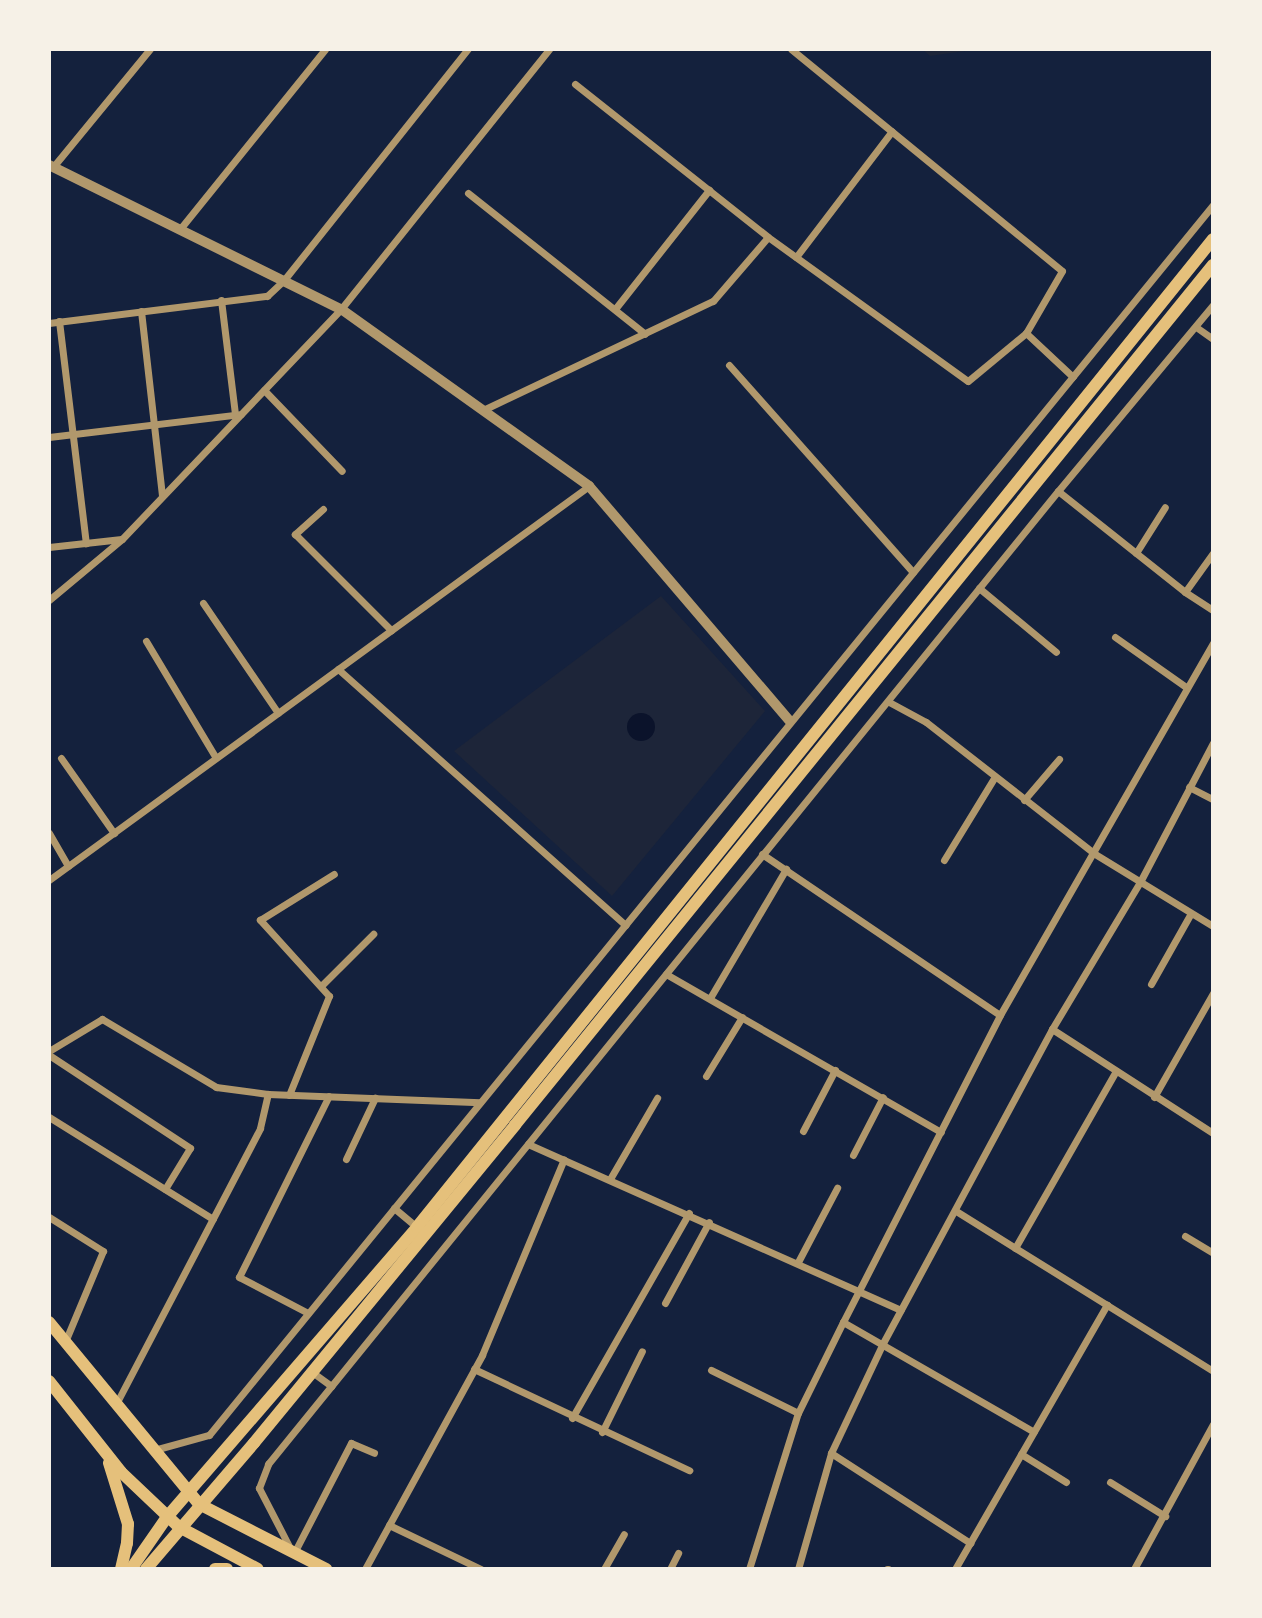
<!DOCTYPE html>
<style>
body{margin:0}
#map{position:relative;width:1262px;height:1618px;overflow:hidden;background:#14213d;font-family:"Noto Sans",sans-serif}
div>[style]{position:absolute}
.green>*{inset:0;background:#1d2539}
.water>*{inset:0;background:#0b132b}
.round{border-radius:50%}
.minor>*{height:7px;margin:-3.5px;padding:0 3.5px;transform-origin:3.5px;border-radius:3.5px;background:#b1986c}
.tertiary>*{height:10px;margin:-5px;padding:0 5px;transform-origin:5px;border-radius:5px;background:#b1986c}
.secondary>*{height:12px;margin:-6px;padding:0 6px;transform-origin:6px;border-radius:6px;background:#e5c07b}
.primary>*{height:12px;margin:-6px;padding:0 6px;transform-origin:6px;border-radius:6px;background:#e5c07b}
span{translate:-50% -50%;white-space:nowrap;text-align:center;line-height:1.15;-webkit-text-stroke:5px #f6f1e7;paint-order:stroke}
.frame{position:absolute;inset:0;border:51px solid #f6f1e7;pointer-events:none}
</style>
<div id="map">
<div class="green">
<i style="clip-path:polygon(922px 49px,979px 49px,930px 56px)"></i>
<i style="clip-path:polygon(661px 596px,765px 711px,612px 896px,454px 751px)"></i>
</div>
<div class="water">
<i class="round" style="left:627px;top:713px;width:28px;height:28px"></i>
</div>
<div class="minor">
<i style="left:791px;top:49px;width:350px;rotate:39.3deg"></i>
<i style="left:1062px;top:271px;width:72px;rotate:120.1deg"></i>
<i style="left:575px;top:84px;width:246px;rotate:38.4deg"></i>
<i style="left:768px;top:237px;width:246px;rotate:35.8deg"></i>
<i style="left:968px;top:381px;width:75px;rotate:-39.6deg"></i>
<i style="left:1026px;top:333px;width:64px;rotate:43.1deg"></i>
<i style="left:53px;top:167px;width:153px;rotate:-50.6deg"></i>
<i style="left:468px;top:193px;width:226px;rotate:38.5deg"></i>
<i style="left:180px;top:229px;width:231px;rotate:-51.1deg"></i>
<i style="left:796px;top:257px;width:158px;rotate:-52.7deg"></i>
<i style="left:221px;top:300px;width:115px;rotate:83deg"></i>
<i style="left:615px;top:309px;width:152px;rotate:-51.7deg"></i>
<i style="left:141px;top:311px;width:186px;rotate:83.5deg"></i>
<i style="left:59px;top:321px;width:224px;rotate:83.1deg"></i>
<i style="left:49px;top:323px;width:220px;rotate:-7.1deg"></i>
<i style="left:267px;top:296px;width:23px;rotate:-43deg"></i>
<i style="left:284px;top:280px;width:295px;rotate:-51.5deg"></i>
<i style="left:1196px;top:327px;width:21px;rotate:35deg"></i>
<i style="left:729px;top:365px;width:277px;rotate:48.4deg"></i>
<i style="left:264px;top:390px;width:112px;rotate:46.1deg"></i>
<i style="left:483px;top:410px;width:255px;rotate:-25.4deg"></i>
<i style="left:713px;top:301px;width:84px;rotate:-49.3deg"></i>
<i style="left:49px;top:437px;width:193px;rotate:-6.8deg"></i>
<i style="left:1058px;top:491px;width:162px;rotate:38.5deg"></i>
<i style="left:1185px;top:592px;width:33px;rotate:33deg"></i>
<i style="left:323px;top:509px;width:38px;rotate:138deg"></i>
<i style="left:295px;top:534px;width:136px;rotate:45deg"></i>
<i style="left:49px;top:547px;width:73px;rotate:-6.3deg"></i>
<i style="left:1136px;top:553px;width:54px;rotate:-57.8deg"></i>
<i style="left:979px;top:588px;width:100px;rotate:39.7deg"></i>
<i style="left:1185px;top:592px;width:48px;rotate:-54.3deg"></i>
<i style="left:49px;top:600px;width:95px;rotate:-39.9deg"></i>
<i style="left:122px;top:539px;width:318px;rotate:-46.4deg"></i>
<i style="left:341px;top:309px;width:333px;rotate:-51.3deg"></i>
<i style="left:203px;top:603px;width:133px;rotate:55.7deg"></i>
<i style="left:1115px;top:637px;width:87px;rotate:35.2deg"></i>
<i style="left:146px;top:641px;width:136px;rotate:59.1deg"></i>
<i style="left:338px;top:669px;width:385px;rotate:41.7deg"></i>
<i style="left:889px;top:702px;width:42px;rotate:28.4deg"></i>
<i style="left:926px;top:722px;width:214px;rotate:38deg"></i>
<i style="left:1095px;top:854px;width:138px;rotate:31.4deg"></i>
<i style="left:61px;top:758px;width:92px;rotate:54.8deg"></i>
<i style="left:1189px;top:787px;width:27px;rotate:27deg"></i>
<i style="left:1024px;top:800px;width:54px;rotate:-49.5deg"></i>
<i style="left:49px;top:833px;width:38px;rotate:60deg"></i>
<i style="left:762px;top:854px;width:287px;rotate:34.1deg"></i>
<i style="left:944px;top:860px;width:96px;rotate:-58.6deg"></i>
<i style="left:49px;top:880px;width:668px;rotate:-36.12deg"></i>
<i style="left:666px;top:974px;width:317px;rotate:29.9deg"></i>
<i style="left:1151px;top:984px;width:81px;rotate:-60.6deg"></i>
<i style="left:321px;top:986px;width:74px;rotate:-45deg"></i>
<i style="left:710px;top:998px;width:150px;rotate:-59.5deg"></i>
<i style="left:1052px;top:1029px;width:192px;rotate:32.9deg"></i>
<i style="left:49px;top:1051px;width:62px;rotate:-31.1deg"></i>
<i style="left:102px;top:1019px;width:133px;rotate:30.8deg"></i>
<i style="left:216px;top:1087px;width:52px;rotate:7.7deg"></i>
<i style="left:268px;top:1094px;width:212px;rotate:2.2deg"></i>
<i style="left:49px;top:1055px;width:169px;rotate:33.4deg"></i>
<i style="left:190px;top:1148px;width:48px;rotate:121.4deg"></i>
<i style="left:706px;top:1076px;width:69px;rotate:-58.6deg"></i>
<i style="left:289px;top:1095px;width:107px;rotate:-68deg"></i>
<i style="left:329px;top:996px;width:103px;rotate:-132.2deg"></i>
<i style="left:260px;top:920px;width:87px;rotate:-31.9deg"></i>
<i style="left:1154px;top:1097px;width:120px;rotate:-60.4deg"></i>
<i style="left:49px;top:1117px;width:193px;rotate:31.9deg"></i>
<i style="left:803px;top:1131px;width:69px;rotate:-62.3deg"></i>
<i style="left:528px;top:1144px;width:408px;rotate:24deg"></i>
<i style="left:853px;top:1155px;width:65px;rotate:-62.7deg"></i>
<i style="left:346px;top:1159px;width:68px;rotate:-64.6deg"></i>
<i style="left:610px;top:1179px;width:94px;rotate:-59.9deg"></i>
<i style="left:394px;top:1208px;width:30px;rotate:40deg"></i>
<i style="left:956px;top:1211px;width:303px;rotate:31.9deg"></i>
<i style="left:49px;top:1217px;width:64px;rotate:32.2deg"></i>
<i style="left:103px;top:1251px;width:99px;rotate:112.7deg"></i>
<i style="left:1185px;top:1236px;width:33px;rotate:31deg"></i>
<i style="left:1015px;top:1248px;width:204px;rotate:-60.3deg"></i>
<i style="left:798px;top:1262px;width:84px;rotate:-62.2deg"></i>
<i style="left:665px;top:1303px;width:92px;rotate:-61.5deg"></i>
<i style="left:308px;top:1313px;width:78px;rotate:-152.4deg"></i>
<i style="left:239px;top:1277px;width:202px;rotate:-63.6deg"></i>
<i style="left:843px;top:1322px;width:220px;rotate:29.9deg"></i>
<i style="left:474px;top:1369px;width:238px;rotate:25.2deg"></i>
<i style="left:711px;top:1370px;width:97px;rotate:26.3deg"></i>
<i style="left:312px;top:1372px;width:24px;rotate:36deg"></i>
<i style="left:116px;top:1404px;width:311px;rotate:-62.4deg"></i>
<i style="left:260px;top:1128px;width:35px;rotate:-77deg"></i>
<i style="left:572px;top:1418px;width:236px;rotate:-60.3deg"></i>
<i style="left:602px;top:1432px;width:90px;rotate:-63.7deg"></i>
<i style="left:154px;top:1450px;width:57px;rotate:-15.3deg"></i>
<i style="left:209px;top:1435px;width:1588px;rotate:-50.78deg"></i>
<i style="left:831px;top:1453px;width:166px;rotate:32.9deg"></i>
<i style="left:1021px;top:1454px;width:53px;rotate:31.9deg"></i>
<i style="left:1110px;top:1482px;width:65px;rotate:31.7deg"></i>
<i style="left:389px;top:1525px;width:102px;rotate:25.6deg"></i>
<i style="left:291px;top:1550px;width:70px;rotate:-117.3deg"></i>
<i style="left:259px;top:1488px;width:26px;rotate:-69deg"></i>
<i style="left:268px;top:1464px;width:1253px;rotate:-50.93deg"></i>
<i style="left:1058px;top:491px;width:242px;rotate:-50.2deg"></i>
<i style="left:294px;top:1553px;width:124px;rotate:-62.6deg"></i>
<i style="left:351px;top:1443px;width:25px;rotate:23deg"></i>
<i style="left:365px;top:1569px;width:244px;rotate:-61.3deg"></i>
<i style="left:482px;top:1355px;width:212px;rotate:-67.3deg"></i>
<i style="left:604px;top:1569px;width:40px;rotate:-60.3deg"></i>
<i style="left:670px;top:1569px;width:18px;rotate:-63deg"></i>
<i style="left:749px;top:1569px;width:164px;rotate:-72.6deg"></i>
<i style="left:798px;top:1413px;width:102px;rotate:-63.7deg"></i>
<i style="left:843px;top:1322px;width:345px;rotate:-62.9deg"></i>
<i style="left:1000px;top:1015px;width:429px;rotate:-60.2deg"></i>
<i style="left:798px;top:1569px;width:121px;rotate:-74.1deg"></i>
<i style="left:831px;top:1453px;width:122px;rotate:-64.7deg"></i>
<i style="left:883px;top:1343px;width:357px;rotate:-61.7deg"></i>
<i style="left:1052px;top:1029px;width:171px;rotate:-59.1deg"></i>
<i style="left:1140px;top:882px;width:157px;rotate:-62.3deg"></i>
<i style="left:887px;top:1569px;width:1px"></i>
<i style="left:955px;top:1569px;width:305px;rotate:-60.1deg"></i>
<i style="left:1134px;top:1569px;width:165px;rotate:-61.4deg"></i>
</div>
<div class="tertiary">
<i style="left:49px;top:165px;width:326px;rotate:26.3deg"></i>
<i style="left:341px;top:309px;width:305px;rotate:35.5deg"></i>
<i style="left:589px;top:486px;width:309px;rotate:49.5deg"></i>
</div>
<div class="secondary">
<i style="left:199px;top:1504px;width:143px;rotate:27.1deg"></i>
<i style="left:179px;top:1527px;width:89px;rotate:28deg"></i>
<i style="left:131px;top:1569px;width:63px;rotate:-55.3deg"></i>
<i style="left:167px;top:1517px;width:383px;rotate:-49.2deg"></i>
<i style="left:417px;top:1227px;width:1269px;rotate:-51.14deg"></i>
<i style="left:146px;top:1569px;width:166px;rotate:-49.4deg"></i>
<i style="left:254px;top:1443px;width:411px;rotate:-50.6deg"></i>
<i style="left:515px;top:1125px;width:1108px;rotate:-50.94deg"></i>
<i style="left:215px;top:1569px;width:12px"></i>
</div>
<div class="primary">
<i style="left:49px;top:1322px;width:236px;rotate:50.5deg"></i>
<i style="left:49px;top:1381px;width:116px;rotate:51.6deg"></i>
<i style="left:121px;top:1472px;width:80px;rotate:43.5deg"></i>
<i style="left:109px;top:1463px;width:64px;rotate:72.7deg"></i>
<i style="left:128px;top:1524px;width:19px;rotate:93deg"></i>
<i style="left:127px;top:1543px;width:27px;rotate:103deg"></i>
</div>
<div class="frame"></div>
</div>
